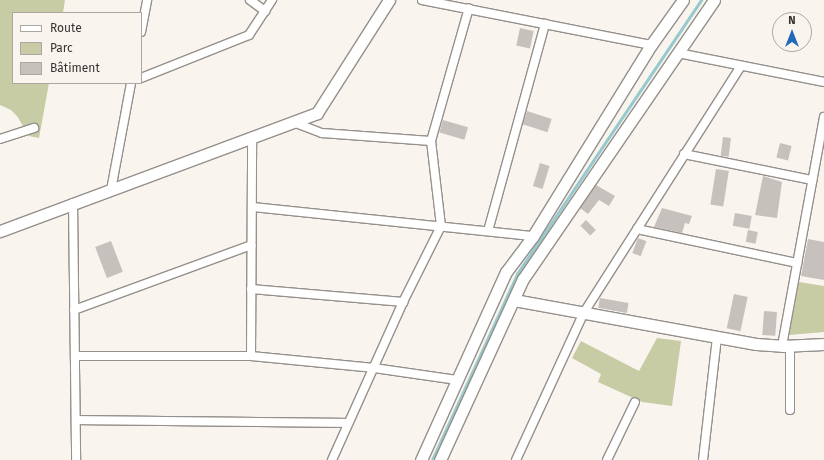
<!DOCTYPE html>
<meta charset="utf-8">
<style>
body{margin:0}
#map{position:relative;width:824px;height:460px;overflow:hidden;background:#faf4ef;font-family:"Fira Sans",sans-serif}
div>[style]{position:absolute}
.green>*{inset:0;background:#c8cca5}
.stream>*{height:2.5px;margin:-1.25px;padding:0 1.25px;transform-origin:1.25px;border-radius:1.25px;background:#97cacc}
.building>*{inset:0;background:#c6c1bc;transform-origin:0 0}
.roads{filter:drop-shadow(1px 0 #95908b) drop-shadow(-1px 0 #95908b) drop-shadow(0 1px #95908b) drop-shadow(0 -1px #95908b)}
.street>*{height:8px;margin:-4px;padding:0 4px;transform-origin:4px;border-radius:4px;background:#fff}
.secondary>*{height:11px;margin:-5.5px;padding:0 5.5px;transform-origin:5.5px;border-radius:5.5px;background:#fff}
span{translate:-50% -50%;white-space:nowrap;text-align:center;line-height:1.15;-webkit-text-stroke:3px #faf4ef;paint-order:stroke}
.legend{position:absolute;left:12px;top:12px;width:130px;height:72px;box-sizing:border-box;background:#faf4ef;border:1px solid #aca7a3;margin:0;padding:5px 7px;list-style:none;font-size:12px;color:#363432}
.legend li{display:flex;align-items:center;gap:8px;height:20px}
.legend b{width:20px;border:1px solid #aca7a3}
.north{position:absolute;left:772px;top:12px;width:40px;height:40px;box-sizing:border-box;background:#faf4ef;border:1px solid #aca7a3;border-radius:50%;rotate:0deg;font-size:11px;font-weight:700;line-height:16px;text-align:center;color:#363432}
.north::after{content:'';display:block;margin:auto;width:14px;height:18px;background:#2269b9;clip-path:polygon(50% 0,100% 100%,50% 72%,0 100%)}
</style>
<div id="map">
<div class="green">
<i style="clip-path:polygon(0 0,65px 0,63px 13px,13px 13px,13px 83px,49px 83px,39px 138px,29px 136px,17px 116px,11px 110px,0 105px)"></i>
<i style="clip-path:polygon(799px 282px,824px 286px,824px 332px,789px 335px)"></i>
<i style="clip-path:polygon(657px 338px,681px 341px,672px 406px,642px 402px,598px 382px,601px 374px,572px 358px,581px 341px,639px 371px)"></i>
</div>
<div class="stream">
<i style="left:432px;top:460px;width:205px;rotate:-65.4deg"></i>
<i style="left:517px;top:274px;width:330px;rotate:-56.1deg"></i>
</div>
<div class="building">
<i style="left:520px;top:28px;width:14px;height:18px;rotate:12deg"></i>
<i style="left:527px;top:111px;width:26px;height:14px;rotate:18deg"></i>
<i style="left:443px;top:120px;width:26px;height:13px;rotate:16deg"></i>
<i style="left:723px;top:137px;width:8px;height:19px;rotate:7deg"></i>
<i style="left:780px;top:143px;width:12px;height:15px;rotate:14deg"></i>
<i style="left:540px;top:163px;width:10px;height:24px;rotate:17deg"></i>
<i style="left:716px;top:169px;width:13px;height:36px;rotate:9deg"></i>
<i style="clip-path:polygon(763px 176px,782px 182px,777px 218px,755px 215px)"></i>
<i style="clip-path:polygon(596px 185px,615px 196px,609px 206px,599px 200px,588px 214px,580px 208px)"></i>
<i style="clip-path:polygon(662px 208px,692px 216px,689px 224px,685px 223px,682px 233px,654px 227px)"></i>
<i style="left:735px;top:213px;width:17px;height:13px;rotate:10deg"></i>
<i style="left:586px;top:220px;width:14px;height:8px;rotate:45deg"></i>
<i style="left:748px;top:230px;width:10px;height:12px;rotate:11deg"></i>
<i style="left:638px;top:238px;width:9px;height:16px;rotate:21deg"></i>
<i style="clip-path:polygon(808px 239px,824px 242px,824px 280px,801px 276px)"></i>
<i style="left:111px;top:241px;width:33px;height:17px;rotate:69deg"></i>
<i style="left:734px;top:294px;width:14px;height:35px;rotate:12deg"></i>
<i style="left:600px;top:298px;width:29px;height:10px;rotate:10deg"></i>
<i style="left:764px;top:311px;width:13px;height:24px;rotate:4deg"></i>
</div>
<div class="roads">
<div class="street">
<i style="left:250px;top:0;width:19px;rotate:36deg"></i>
<i style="left:422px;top:0;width:233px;rotate:11.1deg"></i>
<i style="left:141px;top:32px;width:33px;rotate:-79deg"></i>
<i style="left:678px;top:53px;width:149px;rotate:11.2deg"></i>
<i style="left:141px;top:78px;width:116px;rotate:-21.7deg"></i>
<i style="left:249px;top:35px;width:42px;rotate:-56.7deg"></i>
<i style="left:293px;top:122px;width:31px;rotate:21deg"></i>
<i style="left:322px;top:133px;width:109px;rotate:4.2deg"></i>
<i style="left:0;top:139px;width:36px;rotate:-18deg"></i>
<i style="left:684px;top:154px;width:131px;rotate:11.5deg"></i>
<i style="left:111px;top:190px;width:109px;rotate:-79.4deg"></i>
<i style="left:73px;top:203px;width:257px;rotate:89.3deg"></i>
<i style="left:252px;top:207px;width:282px;rotate:5.9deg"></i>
<i style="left:637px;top:229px;width:164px;rotate:12deg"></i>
<i style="left:488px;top:231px;width:215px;rotate:-74.6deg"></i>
<i style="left:251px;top:289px;width:153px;rotate:4.9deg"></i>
<i style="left:74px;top:310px;width:189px;rotate:-20.1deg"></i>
<i style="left:790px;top:345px;width:65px;rotate:90deg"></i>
<i style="left:782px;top:346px;width:233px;rotate:-79.6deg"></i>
<i style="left:75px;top:356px;width:176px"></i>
<i style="left:251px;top:356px;width:124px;rotate:5.6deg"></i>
<i style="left:374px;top:368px;width:84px;rotate:8.2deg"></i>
<i style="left:251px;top:356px;width:218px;rotate:-89.7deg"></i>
<i style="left:76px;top:420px;width:272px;rotate:0.6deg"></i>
<i style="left:332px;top:460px;width:173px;rotate:-65.8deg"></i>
<i style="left:403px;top:302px;width:85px;rotate:-63.4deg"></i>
<i style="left:441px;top:226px;width:86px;rotate:-96.7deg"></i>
<i style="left:431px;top:141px;width:138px;rotate:-74.1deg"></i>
<i style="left:516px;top:460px;width:161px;rotate:-65.3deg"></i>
<i style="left:583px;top:314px;width:294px;rotate:-57.5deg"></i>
<i style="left:607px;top:460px;width:64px;rotate:-64.2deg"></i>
<i style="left:703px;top:460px;width:124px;rotate:-83.5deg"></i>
</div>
<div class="secondary">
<i style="left:0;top:231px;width:338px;rotate:-20.4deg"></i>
<i style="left:317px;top:113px;width:134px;rotate:-57.5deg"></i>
<i style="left:514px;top:300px;width:246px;rotate:10.3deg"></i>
<i style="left:756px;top:344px;width:26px;rotate:4deg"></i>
<i style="left:782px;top:346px;width:42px;rotate:-2.7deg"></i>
<i style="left:421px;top:460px;width:206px;rotate:-65.7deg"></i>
<i style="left:506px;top:272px;width:45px;rotate:-53.1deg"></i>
<i style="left:533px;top:236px;width:225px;rotate:-58.3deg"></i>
<i style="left:651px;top:45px;width:55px;rotate:-54.6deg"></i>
<i style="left:440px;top:460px;width:199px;rotate:-65.4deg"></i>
<i style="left:523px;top:279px;width:338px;rotate:-55.6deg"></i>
</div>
</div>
<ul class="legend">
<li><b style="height:5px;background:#fff"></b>Route</li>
<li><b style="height:11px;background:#c8cca5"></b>Parc</li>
<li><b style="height:11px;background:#c6c1bc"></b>Bâtiment</li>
</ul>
<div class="north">N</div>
</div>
